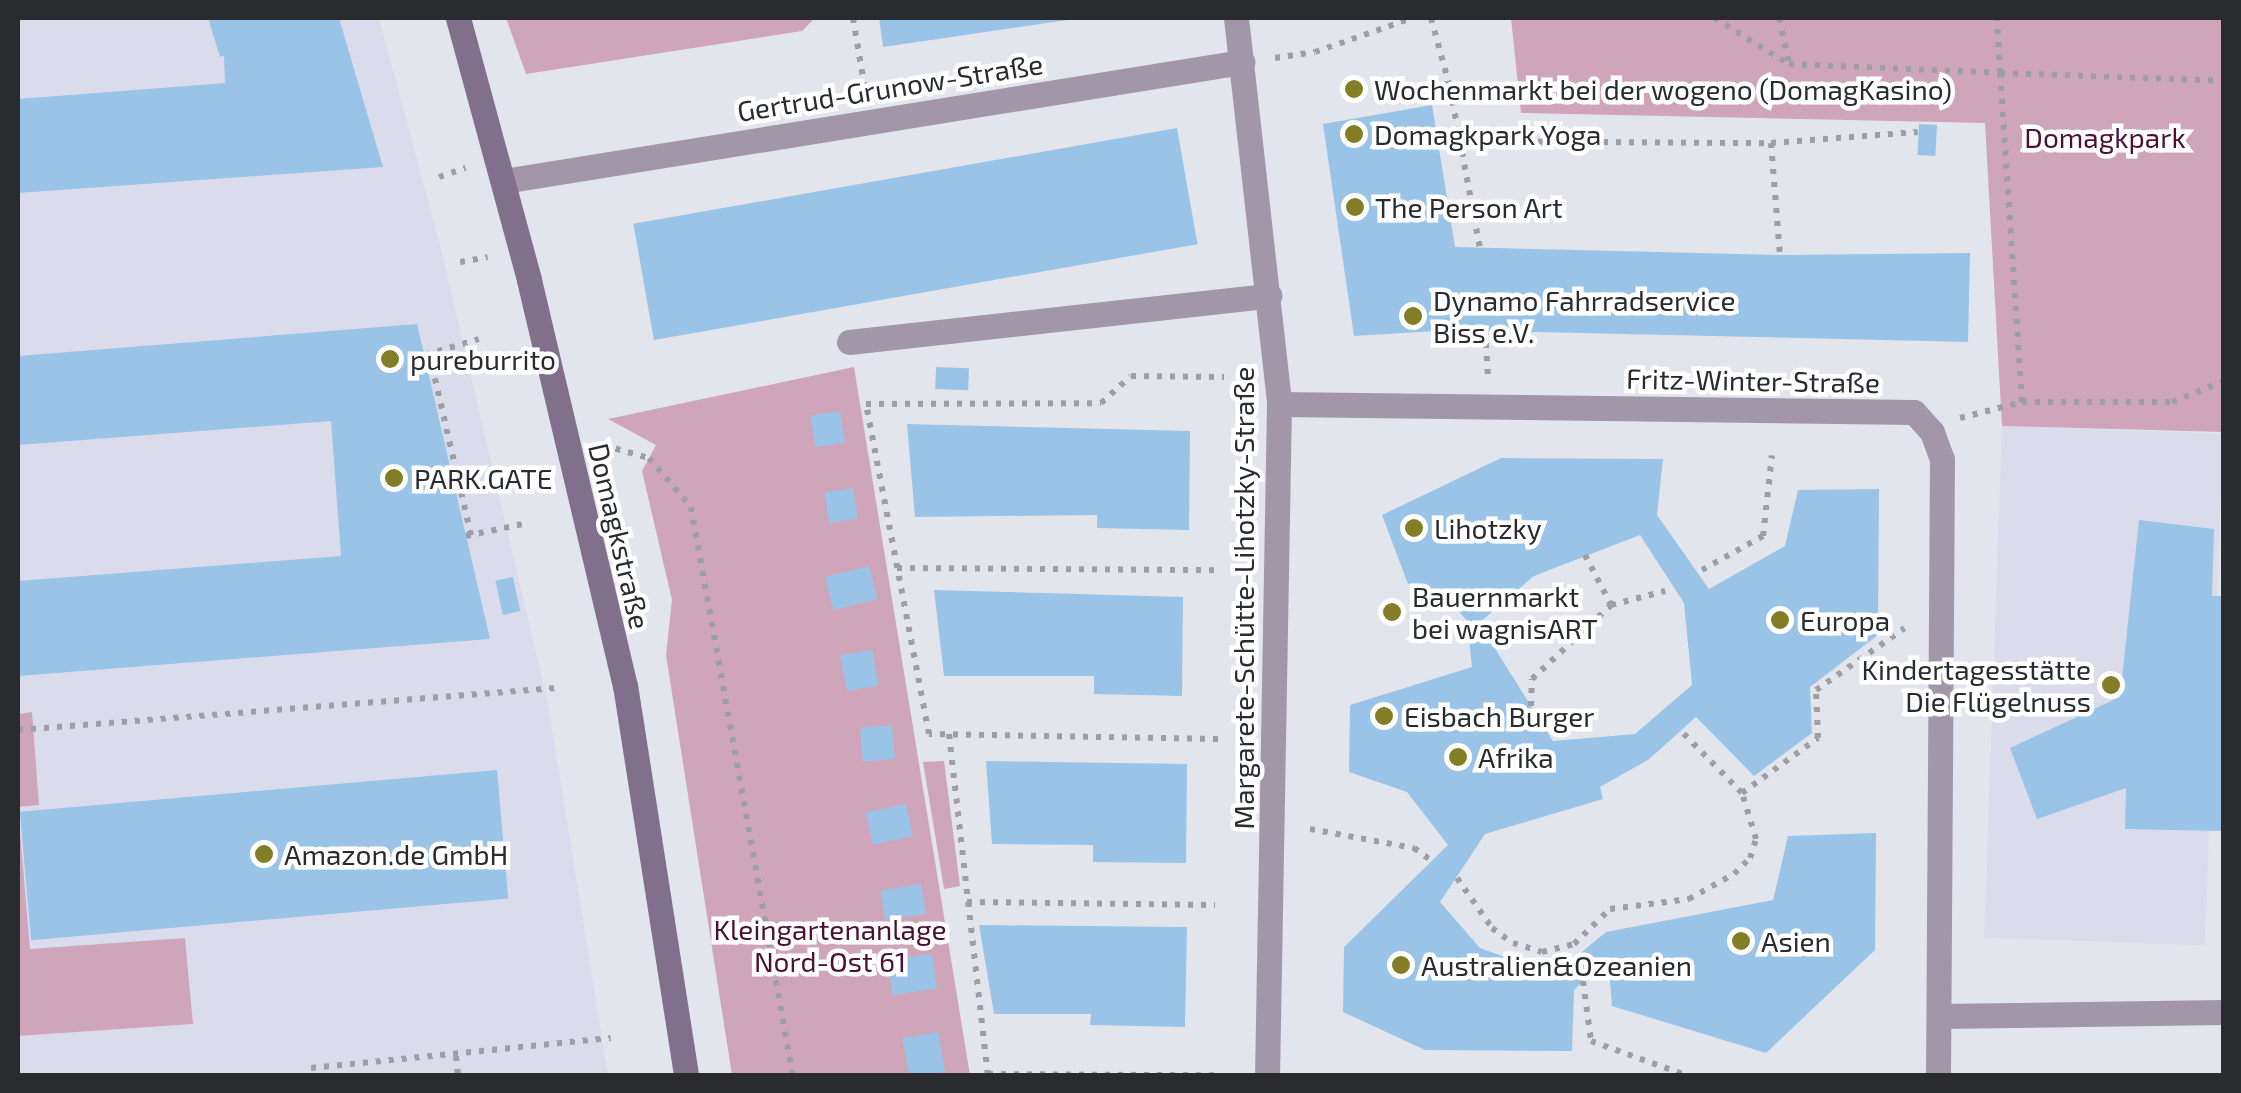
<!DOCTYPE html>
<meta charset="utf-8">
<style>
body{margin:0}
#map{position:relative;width:2241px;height:1093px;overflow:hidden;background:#e3e5ed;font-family:"Exo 2",sans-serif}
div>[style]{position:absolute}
.built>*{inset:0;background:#dadcec;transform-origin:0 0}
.green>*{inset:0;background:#cfa5ba}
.building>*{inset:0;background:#9ac4e7;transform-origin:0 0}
.path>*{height:6px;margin-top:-3px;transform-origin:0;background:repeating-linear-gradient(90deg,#9e9fa5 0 5px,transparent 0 13px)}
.lane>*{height:25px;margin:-12.5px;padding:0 12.5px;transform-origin:12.5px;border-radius:12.5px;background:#a296a9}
.street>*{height:25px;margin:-12.5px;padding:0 12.5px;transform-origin:12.5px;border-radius:12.5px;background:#a296a9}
.secondary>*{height:25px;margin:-12.5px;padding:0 12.5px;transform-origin:12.5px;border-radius:12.5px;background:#81708b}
.dots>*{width:28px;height:28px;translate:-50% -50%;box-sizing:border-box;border:5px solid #fff;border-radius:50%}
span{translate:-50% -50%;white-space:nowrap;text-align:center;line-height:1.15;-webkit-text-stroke:9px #fff;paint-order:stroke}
.street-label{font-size:28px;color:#2a2b2e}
.poi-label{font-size:28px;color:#2a2b2e}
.left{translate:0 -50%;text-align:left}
.right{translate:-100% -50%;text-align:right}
.park-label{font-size:28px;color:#4b1034}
.frame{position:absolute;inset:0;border:20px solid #2a2b2e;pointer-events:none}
</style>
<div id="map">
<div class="built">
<i style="clip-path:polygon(18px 18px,379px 18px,441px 249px,548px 704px,608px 1075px,18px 1075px,18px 1036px,193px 1024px,185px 938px,30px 950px,18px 807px,39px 805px,32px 713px,18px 714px)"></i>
<i style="left:2002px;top:426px;width:221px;height:512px;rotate:2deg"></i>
</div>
<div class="green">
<i style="clip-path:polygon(506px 18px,815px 18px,802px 31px,526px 74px)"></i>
<i style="clip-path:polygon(1511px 18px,2223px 18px,2223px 432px,2002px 426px,1985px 123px,1521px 113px)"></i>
<i style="clip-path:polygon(854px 367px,970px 1075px,732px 1075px,666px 655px,672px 600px,642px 471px,656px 445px,608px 419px)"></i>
<i style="clip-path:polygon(32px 712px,39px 805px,18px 807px,30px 949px,185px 938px,193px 1024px,18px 1036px,18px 714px)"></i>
<i style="clip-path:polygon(944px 761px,960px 886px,944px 889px,923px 762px)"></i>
</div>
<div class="building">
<i style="clip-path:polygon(208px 18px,339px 18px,383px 167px,18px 193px,18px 99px,225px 83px,224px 56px,220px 57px)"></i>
<i style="clip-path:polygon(879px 18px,1068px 18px,1068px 20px,883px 47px)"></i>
<i style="clip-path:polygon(1432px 105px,1455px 247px,1780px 255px,1970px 253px,1968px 342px,1453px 330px,1354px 336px,1323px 124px)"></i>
<i style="left:1919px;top:124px;width:18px;height:31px;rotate:3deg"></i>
<i style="left:1177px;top:128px;width:118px;height:552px;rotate:80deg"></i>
<i style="clip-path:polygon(417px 324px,490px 639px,18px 676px,18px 581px,341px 556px,331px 421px,18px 445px,18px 356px)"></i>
<i style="left:936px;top:367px;width:33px;height:22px;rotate:2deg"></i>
<i style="left:840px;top:411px;width:32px;height:30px;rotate:81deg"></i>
<i style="clip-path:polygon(907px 424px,1190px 431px,1189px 530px,1097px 528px,1097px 515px,915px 517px)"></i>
<i style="clip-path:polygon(evenodd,1501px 458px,1663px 459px,1657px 515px,1709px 589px,1785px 546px,1798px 490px,1879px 489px,1878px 635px,1810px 687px,1812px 733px,1754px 776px,1696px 717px,1648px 760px,1600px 787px,1603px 799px,1485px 834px,1440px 902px,1480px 948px,1554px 975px,1606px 932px,1773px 900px,1788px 836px,1876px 833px,1875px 950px,1766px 1053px,1612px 1006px,1608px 957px,1574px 990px,1572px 1051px,1425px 1050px,1343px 1012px,1344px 947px,1448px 845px,1407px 792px,1349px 772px,1350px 705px,1472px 667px,1467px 621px,1450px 601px,1431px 588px,1408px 584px,1382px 515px,1501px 458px,1640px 535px,1684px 603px,1692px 685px,1635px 734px,1553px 741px,1479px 623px,1534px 576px,1640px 535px,1501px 458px,1465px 959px,1491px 977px,1462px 979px,1453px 968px,1465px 959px)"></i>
<i style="left:853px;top:488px;width:31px;height:29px;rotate:81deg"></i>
<i style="clip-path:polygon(2139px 520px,2214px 529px,2212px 596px,2224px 596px,2224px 831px,2125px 829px,2126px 788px,2037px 819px,2010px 748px,2120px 697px)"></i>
<i style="left:869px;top:566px;width:34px;height:45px;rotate:76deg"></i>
<i style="left:513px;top:577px;width:35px;height:18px;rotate:78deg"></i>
<i style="clip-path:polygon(934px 590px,1183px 597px,1182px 696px,1094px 694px,1094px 676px,944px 676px)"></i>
<i style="left:872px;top:650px;width:36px;height:32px;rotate:80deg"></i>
<i style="left:892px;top:725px;width:34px;height:32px;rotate:85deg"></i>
<i style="clip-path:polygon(986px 761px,1187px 764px,1186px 863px,1093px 862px,1093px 845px,992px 844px)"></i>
<i style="left:497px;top:770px;width:129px;height:479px;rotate:85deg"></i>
<i style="left:906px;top:804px;width:33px;height:41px;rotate:78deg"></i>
<i style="left:921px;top:884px;width:30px;height:41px;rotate:81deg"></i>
<i style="clip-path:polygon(979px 925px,1187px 927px,1185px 1027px,1090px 1025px,1091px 1014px,994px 1014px)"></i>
<i style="left:932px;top:954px;width:35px;height:45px;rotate:82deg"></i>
<i style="left:938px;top:1032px;width:40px;height:36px;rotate:80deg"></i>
</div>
<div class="path">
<i style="left:853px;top:18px;width:73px;rotate:80.5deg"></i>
<i style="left:1431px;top:18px;width:73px;rotate:74.8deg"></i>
<i style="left:1450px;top:88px;width:163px;rotate:79.4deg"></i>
<i style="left:1714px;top:18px;width:88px;rotate:31.5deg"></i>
<i style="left:1789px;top:64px;width:211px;rotate:2.4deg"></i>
<i style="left:2000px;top:73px;width:55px;rotate:-93.1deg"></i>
<i style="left:1779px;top:18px;width:45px;rotate:77.2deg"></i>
<i style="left:1275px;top:58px;width:40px;rotate:-8.5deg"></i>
<i style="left:1315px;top:52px;width:103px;rotate:-19.3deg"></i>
<i style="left:1460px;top:141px;width:311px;rotate:0.4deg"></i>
<i style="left:1771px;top:143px;width:112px;rotate:85.4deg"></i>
<i style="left:1771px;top:143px;width:147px;rotate:-4.3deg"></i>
<i style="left:439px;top:177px;width:28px;rotate:-19deg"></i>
<i style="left:460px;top:262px;width:28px;rotate:-10deg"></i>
<i style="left:1485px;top:330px;width:46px;rotate:86.3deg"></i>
<i style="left:429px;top:353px;width:187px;rotate:77deg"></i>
<i style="left:425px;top:355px;width:56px;rotate:-16.5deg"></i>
<i style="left:2022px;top:402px;width:330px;rotate:-93.8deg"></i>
<i style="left:2000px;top:73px;width:224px;rotate:2deg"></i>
<i style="left:1960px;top:418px;width:64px;rotate:-14.5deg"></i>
<i style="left:2022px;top:402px;width:150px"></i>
<i style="left:2172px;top:402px;width:56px;rotate:-22deg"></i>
<i style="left:603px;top:445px;width:48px;rotate:15.8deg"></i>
<i style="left:649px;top:458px;width:65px;rotate:49.4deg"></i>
<i style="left:691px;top:507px;width:578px;rotate:79.84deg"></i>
<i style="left:466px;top:536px;width:58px;rotate:-11.9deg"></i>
<i style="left:1585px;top:555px;width:56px;rotate:62.5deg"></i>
<i style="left:1611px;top:605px;width:56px;rotate:-14.5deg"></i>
<i style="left:897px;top:568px;width:324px;rotate:0.4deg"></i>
<i style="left:1702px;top:570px;width:70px;rotate:-29.1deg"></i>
<i style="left:1763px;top:536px;width:81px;rotate:-83.7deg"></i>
<i style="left:1531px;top:706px;width:27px;rotate:-88deg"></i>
<i style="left:1532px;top:679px;width:108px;rotate:-43.1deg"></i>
<i style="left:18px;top:730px;width:540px;rotate:-4.46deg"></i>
<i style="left:949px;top:734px;width:342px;rotate:83.5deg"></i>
<i style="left:988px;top:1074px;width:226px;rotate:0.3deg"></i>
<i style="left:1218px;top:739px;width:289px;rotate:-179deg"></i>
<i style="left:929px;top:734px;width:336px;rotate:-100.8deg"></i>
<i style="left:866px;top:404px;width:235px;rotate:-0.2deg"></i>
<i style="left:1101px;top:403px;width:40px;rotate:-42deg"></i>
<i style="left:1131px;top:376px;width:93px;rotate:0.6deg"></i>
<i style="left:1742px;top:793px;width:94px;rotate:-35.9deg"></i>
<i style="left:1818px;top:738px;width:48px;rotate:-92.4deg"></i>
<i style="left:1816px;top:690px;width:108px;rotate:-34.9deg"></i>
<i style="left:1310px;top:829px;width:106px;rotate:10.4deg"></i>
<i style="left:1414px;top:848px;width:22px;rotate:36deg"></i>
<i style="left:1457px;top:878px;width:61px;rotate:55deg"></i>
<i style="left:1492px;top:928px;width:26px;rotate:36deg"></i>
<i style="left:1513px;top:943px;width:30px;rotate:17deg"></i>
<i style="left:1542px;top:952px;width:33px;rotate:-14deg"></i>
<i style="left:1574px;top:944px;width:50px;rotate:-44.2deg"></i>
<i style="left:1610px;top:909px;width:80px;rotate:-7.2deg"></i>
<i style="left:1689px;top:899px;width:51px;rotate:-29.1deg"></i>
<i style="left:1734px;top:874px;width:23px;rotate:-45deg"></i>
<i style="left:1750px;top:858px;width:20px;rotate:-72deg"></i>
<i style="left:1756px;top:839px;width:48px;rotate:-106.9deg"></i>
<i style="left:1742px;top:793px;width:84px;rotate:-134.5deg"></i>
<i style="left:967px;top:902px;width:248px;rotate:0.7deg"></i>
<i style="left:1583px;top:981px;width:61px;rotate:82.4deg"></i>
<i style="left:1591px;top:1041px;width:103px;rotate:19.8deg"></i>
<i style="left:456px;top:1056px;width:20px;rotate:84deg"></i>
<i style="left:311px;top:1068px;width:301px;rotate:-5.7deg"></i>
</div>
<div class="lane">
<i style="left:849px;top:342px;width:423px;rotate:-6.3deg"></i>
<i style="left:1939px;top:1016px;width:285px;rotate:-0.8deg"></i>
</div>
<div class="street">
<i style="left:1236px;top:18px;width:388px;rotate:83.6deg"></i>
<i style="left:1279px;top:404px;width:672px;rotate:91.02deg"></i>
<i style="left:504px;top:181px;width:748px;rotate:-9.16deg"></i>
<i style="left:1279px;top:404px;width:635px;rotate:0.72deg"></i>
<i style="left:1914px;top:412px;width:27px;rotate:48deg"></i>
<i style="left:1932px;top:432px;width:29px;rotate:70deg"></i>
<i style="left:1942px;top:459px;width:617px;rotate:90.37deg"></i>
</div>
<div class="secondary">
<i style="left:458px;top:18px;width:271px;rotate:74.8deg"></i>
<i style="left:529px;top:280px;width:416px;rotate:76.7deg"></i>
<i style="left:625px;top:685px;width:396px;rotate:81.1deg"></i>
</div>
<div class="dots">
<i style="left:1354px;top:89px;background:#817e26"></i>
<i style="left:1354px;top:134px;background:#817e26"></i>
<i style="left:1355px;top:207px;background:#817e26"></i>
<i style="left:1413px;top:316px;background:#817e26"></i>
<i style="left:390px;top:359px;background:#817e26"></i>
<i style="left:394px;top:478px;background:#817e26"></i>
<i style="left:1414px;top:528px;background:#817e26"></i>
<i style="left:1392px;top:612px;background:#817e26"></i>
<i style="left:1780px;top:620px;background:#817e26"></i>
<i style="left:2111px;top:685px;background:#817e26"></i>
<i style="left:1384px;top:716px;background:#817e26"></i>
<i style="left:1458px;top:757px;background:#817e26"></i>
<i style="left:264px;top:854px;background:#817e26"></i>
<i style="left:1741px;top:941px;background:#817e26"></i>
<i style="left:1401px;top:965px;background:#817e26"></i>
</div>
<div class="street-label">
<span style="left:890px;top:87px;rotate:-9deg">Gertrud-Grunow-Straße</span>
<span style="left:1753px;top:380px;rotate:1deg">Fritz-Winter-Straße</span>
<span style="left:620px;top:536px;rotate:77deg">Domagkstraße</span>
<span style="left:1243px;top:598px;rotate:-90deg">Margarete-Schütte-Lihotzky-Straße</span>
</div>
<div class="poi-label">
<span class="left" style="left:1374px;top:89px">Wochenmarkt bei der wogeno (DomagKasino)</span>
<span class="left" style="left:1374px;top:134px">Domagkpark Yoga</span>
<span class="left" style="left:1375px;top:207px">The Person Art</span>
<span class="left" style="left:1433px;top:316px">Dynamo Fahrradservice<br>Biss e.V.</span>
<span class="left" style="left:410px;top:359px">pureburrito</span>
<span class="left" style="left:414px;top:478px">PARK.GATE</span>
<span class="left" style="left:1434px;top:528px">Lihotzky</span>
<span class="left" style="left:1412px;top:612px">Bauernmarkt<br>bei wagnisART</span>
<span class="left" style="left:1800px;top:620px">Europa</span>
<span class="right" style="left:2091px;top:685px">Kindertagesstätte<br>Die Flügelnuss</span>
<span class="left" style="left:1404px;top:716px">Eisbach Burger</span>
<span class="left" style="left:1478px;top:757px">Afrika</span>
<span class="left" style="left:284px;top:854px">Amazon.de GmbH</span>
<span class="left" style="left:1761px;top:941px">Asien</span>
<span class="left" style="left:1421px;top:965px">Australien&amp;Ozeanien</span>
</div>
<div class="park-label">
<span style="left:2105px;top:137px">Domagkpark</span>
<span style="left:830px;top:945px">Kleingartenanlage<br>Nord-Ost 61</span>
</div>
<div class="frame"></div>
</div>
